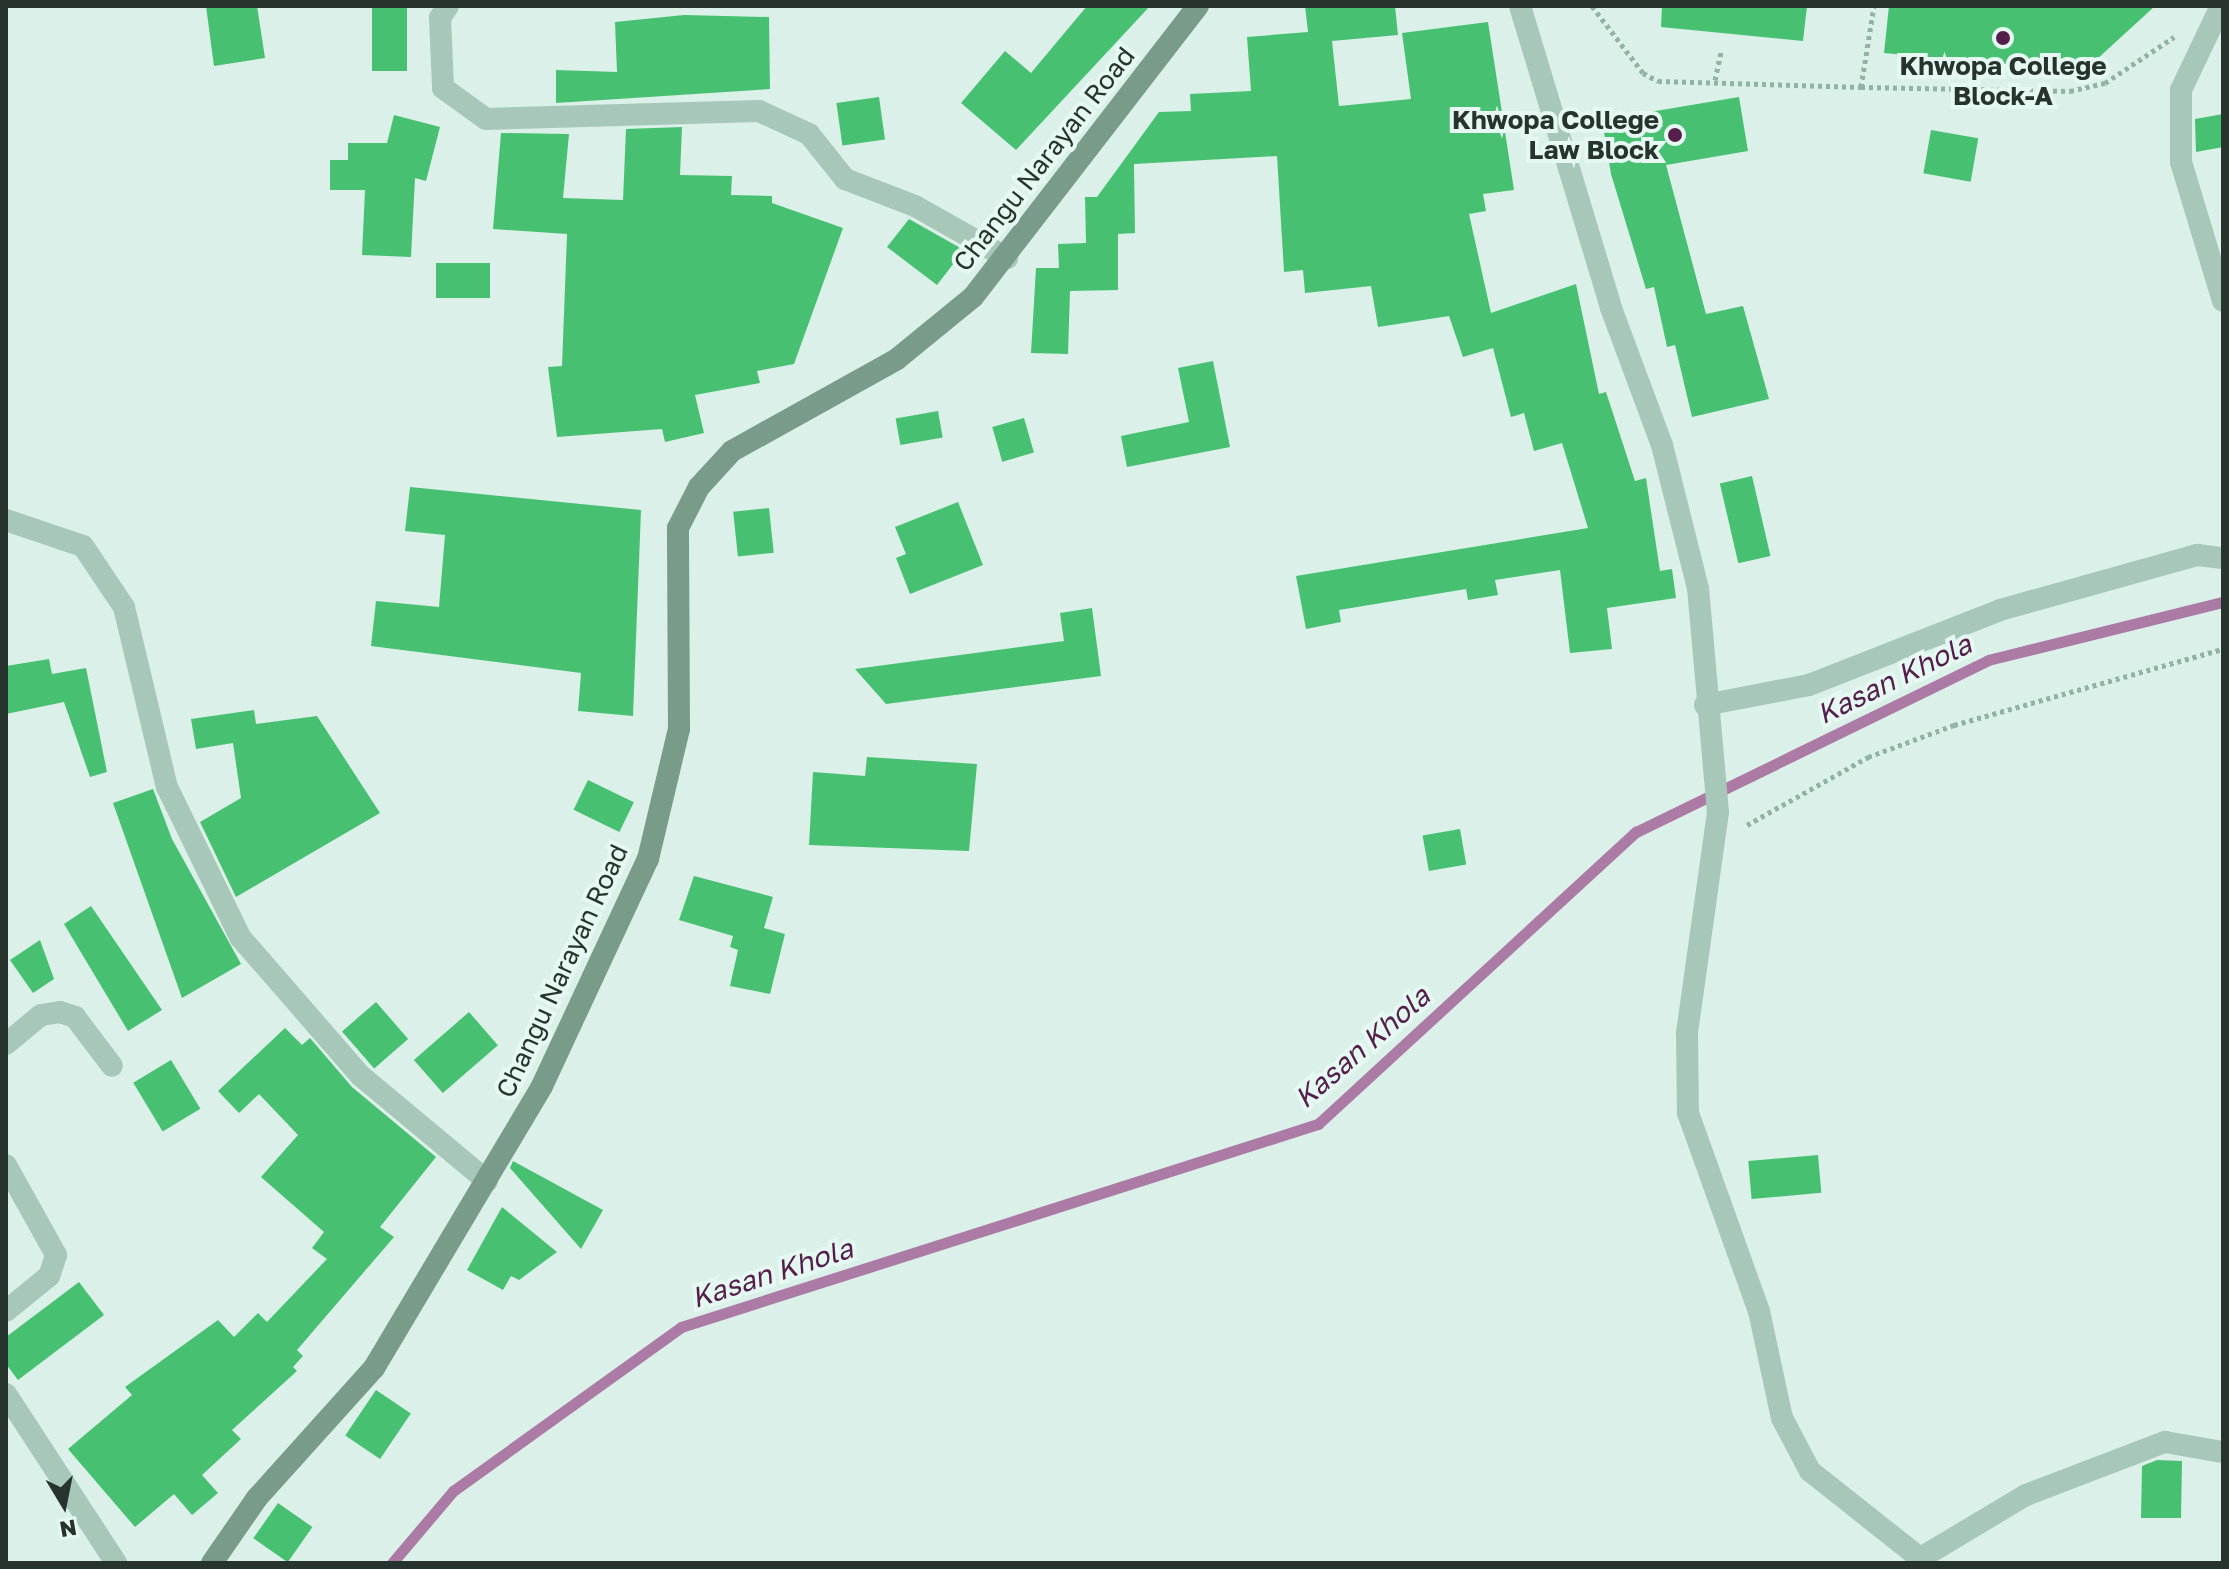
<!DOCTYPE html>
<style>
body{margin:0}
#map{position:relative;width:2229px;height:1569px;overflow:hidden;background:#daf0e8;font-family:"Golos Text",sans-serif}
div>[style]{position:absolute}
.stream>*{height:11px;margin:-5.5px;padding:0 5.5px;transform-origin:5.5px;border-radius:5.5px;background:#ac7ba5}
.building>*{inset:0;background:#48c072;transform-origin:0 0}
.path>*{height:5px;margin-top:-2.5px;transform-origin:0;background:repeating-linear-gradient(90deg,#91b3a4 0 4px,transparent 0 8px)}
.minor>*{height:22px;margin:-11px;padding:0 11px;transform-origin:11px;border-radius:11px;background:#a7c8b9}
.secondary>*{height:22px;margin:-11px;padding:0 11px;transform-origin:11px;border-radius:11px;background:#799b89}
.dots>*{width:22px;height:22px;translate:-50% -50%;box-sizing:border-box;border:4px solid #e6f8f2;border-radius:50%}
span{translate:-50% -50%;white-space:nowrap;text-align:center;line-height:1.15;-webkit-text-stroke:8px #e6f8f2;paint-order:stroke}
.poi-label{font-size:26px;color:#27342d;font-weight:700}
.right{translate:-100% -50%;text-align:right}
.street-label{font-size:26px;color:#27342d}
.water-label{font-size:28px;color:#541f4b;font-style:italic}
.frame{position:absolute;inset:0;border:8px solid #27342d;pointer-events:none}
.north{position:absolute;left:24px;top:1465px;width:80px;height:80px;-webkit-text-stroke:6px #e6f8f2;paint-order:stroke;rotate:170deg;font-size:22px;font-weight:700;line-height:32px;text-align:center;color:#27342d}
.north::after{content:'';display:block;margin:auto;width:28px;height:36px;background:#27342d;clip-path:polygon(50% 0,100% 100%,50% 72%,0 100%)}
</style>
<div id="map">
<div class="stream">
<i style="left:392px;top:1563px;width:94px;rotate:-49.7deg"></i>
<i style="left:453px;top:1491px;width:281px;rotate:-35.7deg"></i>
<i style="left:681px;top:1327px;width:669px;rotate:-17.68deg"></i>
<i style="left:1318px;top:1124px;width:432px;rotate:-42.6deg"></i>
<i style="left:1636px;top:832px;width:392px;rotate:-26deg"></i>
<i style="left:1988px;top:660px;width:242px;rotate:-13.9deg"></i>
</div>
<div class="building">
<i style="clip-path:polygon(206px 6px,257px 6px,265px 58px,214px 66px)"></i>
<i style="left:372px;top:6px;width:35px;height:65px"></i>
<i style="clip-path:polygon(1087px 6px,1150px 6px,1016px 150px,961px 103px,1005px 51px,1031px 73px)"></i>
<i style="clip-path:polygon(1305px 6px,1395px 6px,1398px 35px,1332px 41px,1339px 106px,1411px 99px,1402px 33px,1488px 22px,1514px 190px,1483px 194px,1486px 211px,1469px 214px,1491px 313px,1576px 284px,1599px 394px,1606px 392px,1635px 481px,1646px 478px,1660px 571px,1672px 569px,1676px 598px,1607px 608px,1612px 649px,1570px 653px,1560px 570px,1495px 580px,1498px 595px,1468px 600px,1466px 589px,1339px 610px,1341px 622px,1306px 629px,1296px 576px,1588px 528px,1562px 443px,1534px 451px,1524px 413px,1511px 417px,1493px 348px,1463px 357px,1449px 316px,1378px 327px,1371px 286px,1305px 293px,1303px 270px,1284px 272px,1277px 156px,1134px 164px,1135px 233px,1118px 234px,1118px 290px,1070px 291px,1068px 354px,1031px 353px,1036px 268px,1059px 268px,1058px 244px,1086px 243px,1085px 197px,1097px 197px,1159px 112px,1191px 111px,1190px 94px,1251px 91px,1247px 37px,1308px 32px)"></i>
<i style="clip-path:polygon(1662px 6px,1807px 6px,1803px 41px,1661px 27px)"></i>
<i style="clip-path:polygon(1889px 6px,2155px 6px,2084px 71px,1884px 53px)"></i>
<i style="clip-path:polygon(684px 15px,769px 17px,770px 89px,556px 103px,556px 70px,617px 72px,615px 22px)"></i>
<i style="left:879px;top:97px;width:43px;height:43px;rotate:82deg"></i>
<i style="clip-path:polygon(1739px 97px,1748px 151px,1666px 165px,1706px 314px,1743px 306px,1769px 399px,1692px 417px,1675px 345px,1667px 347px,1654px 287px,1646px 289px,1611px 174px,1602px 120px)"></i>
<i style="clip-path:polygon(2223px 114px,2223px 147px,2196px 152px,2195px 119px)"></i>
<i style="clip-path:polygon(394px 115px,440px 127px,426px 181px,415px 178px,411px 257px,362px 255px,365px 190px,330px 190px,330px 160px,348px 160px,348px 143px,387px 143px)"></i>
<i style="clip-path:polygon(682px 127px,680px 175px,732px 176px,731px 195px,772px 196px,772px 203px,843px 228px,794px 364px,757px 371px,760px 383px,695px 395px,704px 433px,665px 442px,662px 429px,557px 437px,548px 367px,562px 366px,567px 234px,493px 229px,501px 133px,569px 134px,563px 198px,623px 200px,626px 129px)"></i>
<i style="left:1931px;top:130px;width:48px;height:44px;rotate:10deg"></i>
<i style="clip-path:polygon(909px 219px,964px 250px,937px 285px,887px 247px)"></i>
<i style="left:436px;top:263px;width:54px;height:35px"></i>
<i style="clip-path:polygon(1213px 361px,1230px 447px,1127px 467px,1121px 436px,1189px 422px,1178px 368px)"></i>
<i style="left:938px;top:411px;width:27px;height:43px;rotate:80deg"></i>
<i style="left:1024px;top:418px;width:36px;height:33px;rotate:74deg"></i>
<i style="left:1752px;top:476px;width:82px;height:33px;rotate:77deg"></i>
<i style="clip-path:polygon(410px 487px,641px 510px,633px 716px,578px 711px,581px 673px,371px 646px,376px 601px,439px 607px,445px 535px,405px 531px)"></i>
<i style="clip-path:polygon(958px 502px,983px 565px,910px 594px,896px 558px,906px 554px,895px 527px)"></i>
<i style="left:769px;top:508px;width:45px;height:36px;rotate:84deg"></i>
<i style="clip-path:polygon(1092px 608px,1101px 676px,886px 704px,855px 669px,1064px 641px,1060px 613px)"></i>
<i style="clip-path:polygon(49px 659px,52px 674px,86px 668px,107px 772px,90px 777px,64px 702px,6px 714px,6px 666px)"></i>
<i style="clip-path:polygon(254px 710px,256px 724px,317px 716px,380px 813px,236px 897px,200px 822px,241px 798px,233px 743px,196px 749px,191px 719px)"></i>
<i style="clip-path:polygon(867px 757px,977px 764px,969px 851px,809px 845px,813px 772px,865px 776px)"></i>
<i style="left:588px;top:780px;width:51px;height:33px;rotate:26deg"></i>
<i style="clip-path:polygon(153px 789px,172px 839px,241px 964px,182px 998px,113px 803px)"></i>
<i style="left:1460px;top:829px;width:36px;height:38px;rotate:80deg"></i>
<i style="clip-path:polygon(694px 876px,773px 897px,764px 928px,785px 934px,770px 994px,730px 986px,738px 950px,730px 947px,733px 936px,679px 920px)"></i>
<i style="clip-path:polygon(91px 906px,162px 1010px,128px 1031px,64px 924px)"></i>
<i style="clip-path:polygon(40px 940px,54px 979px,33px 993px,10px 960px)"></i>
<i style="left:376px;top:1002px;width:49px;height:45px;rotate:49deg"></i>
<i style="left:469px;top:1012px;width:44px;height:73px;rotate:49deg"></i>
<i style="clip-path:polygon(285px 1028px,302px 1045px,310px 1038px,352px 1087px,436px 1157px,380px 1227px,394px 1237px,297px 1350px,303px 1356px,293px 1367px,297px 1371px,232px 1430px,241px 1439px,202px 1475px,218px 1493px,192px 1515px,174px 1494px,135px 1527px,68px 1449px,132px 1395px,125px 1387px,218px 1320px,234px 1337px,258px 1313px,267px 1322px,327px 1259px,312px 1248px,324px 1232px,261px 1177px,298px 1135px,259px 1094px,239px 1113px,218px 1091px)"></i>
<i style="left:171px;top:1060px;width:57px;height:44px;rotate:59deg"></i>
<i style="left:1818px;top:1155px;width:38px;height:70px;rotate:85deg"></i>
<i style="clip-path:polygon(513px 1161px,603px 1210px,581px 1249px,510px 1168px)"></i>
<i style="clip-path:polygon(502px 1207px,557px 1252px,519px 1280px,511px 1276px,503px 1290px,467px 1270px)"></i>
<i style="clip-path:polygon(79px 1282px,104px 1315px,18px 1380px,6px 1364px,6px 1337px)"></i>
<i style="left:376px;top:1390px;width:42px;height:55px;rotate:34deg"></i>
<i style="clip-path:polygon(2157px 1460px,2182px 1461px,2181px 1518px,2141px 1518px,2142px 1466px)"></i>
<i style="left:278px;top:1503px;width:42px;height:43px;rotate:35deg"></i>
</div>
<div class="path">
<i style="left:1592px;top:6px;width:84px;rotate:52.7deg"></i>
<i style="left:1643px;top:73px;width:17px;rotate:28deg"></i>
<i style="left:1658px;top:81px;width:203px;rotate:1.7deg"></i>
<i style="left:1861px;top:87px;width:82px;rotate:-80.9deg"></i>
<i style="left:1715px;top:80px;width:30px;rotate:-78deg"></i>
<i style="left:1861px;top:87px;width:209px;rotate:1.1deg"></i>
<i style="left:2070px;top:91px;width:36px;rotate:-13deg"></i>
<i style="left:2105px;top:83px;width:83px;rotate:-33.7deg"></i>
<i style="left:1747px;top:825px;width:139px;rotate:-29.3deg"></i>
<i style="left:1868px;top:757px;width:92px;rotate:-20.4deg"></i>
<i style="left:1954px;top:725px;width:280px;rotate:-15.8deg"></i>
</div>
<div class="minor">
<i style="left:448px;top:6px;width:14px;rotate:124deg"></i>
<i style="left:440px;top:18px;width:70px;rotate:87.5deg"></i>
<i style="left:443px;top:88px;width:53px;rotate:35.8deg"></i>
<i style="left:486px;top:119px;width:273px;rotate:-1.7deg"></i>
<i style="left:759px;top:111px;width:55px;rotate:24.7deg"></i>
<i style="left:809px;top:134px;width:58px;rotate:51.3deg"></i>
<i style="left:845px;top:179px;width:75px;rotate:21.1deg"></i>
<i style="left:915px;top:206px;width:106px;rotate:29.5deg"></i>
<i style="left:1520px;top:6px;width:315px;rotate:73.2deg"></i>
<i style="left:1611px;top:308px;width:146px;rotate:69.6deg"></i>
<i style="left:1662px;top:445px;width:147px;rotate:75.9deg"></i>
<i style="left:1698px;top:588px;width:225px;rotate:84.9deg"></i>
<i style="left:1718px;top:812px;width:223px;rotate:98deg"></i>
<i style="left:1687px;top:1033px;width:80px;rotate:89.3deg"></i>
<i style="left:1688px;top:1113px;width:210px;rotate:70.3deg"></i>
<i style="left:1759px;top:1311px;width:109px;rotate:77.9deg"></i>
<i style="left:1782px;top:1418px;width:60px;rotate:62.2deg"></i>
<i style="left:1810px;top:1471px;width:148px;rotate:38.4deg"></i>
<i style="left:2221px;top:6px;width:93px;rotate:115.5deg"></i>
<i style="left:2181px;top:90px;width:72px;rotate:90deg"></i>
<i style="left:2181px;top:162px;width:145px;rotate:73.2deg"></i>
<i style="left:6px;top:520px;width:81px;rotate:18.7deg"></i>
<i style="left:83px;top:546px;width:73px;rotate:56.1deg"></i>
<i style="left:124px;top:607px;width:185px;rotate:76.6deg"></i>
<i style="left:167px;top:787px;width:167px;rotate:64deg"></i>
<i style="left:240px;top:937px;width:184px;rotate:49deg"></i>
<i style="left:361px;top:1076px;width:164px;rotate:39.8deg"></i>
<i style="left:1705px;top:705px;width:106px;rotate:-10.9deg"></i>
<i style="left:1809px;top:685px;width:205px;rotate:-21.4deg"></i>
<i style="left:2000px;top:610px;width:205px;rotate:-15.6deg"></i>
<i style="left:2197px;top:555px;width:26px;rotate:7deg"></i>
<i style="left:6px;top:1044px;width:45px;rotate:-39.6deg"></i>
<i style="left:41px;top:1015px;width:19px;rotate:-9deg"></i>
<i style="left:60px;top:1012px;width:16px;rotate:18deg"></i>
<i style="left:75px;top:1017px;width:61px;rotate:52.9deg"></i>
<i style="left:6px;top:1165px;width:103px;rotate:60.9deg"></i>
<i style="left:56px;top:1255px;width:22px;rotate:108deg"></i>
<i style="left:49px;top:1276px;width:55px;rotate:140.9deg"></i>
<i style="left:6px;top:1394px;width:202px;rotate:56.9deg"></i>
<i style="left:1924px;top:1556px;width:119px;rotate:-30.9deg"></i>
<i style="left:2026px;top:1495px;width:149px;rotate:-20.9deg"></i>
<i style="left:2165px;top:1442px;width:59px;rotate:9.8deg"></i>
</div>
<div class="secondary">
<i style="left:212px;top:1563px;width:79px;rotate:-55.3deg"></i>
<i style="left:257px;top:1498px;width:175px;rotate:-48deg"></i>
<i style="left:374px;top:1368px;width:328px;rotate:-59.2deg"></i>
<i style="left:542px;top:1086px;width:251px;rotate:-65deg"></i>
<i style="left:648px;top:859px;width:134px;rotate:-76.6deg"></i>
<i style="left:679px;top:729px;width:201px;rotate:-90.3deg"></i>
<i style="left:678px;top:528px;width:46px;rotate:-62.9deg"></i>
<i style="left:699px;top:487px;width:49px;rotate:-47.5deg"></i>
<i style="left:732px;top:451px;width:189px;rotate:-29.1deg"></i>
<i style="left:897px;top:359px;width:98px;rotate:-39.2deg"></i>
<i style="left:973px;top:297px;width:368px;rotate:-52.3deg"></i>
</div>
<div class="dots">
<i style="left:2003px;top:38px;background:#541f4b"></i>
<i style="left:1675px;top:135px;background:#541f4b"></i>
</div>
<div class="poi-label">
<span style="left:2003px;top:81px">Khwopa College<br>Block-A</span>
<span class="right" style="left:1659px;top:135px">Khwopa College<br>Law Block</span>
</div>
<div class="street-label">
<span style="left:1044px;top:159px;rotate:-52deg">Changu Narayan Road</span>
<span style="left:562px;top:971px;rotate:-65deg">Changu Narayan Road</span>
</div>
<div class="water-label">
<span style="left:1894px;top:679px;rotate:-26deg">Kasan Khola</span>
<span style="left:1362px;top:1047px;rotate:-41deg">Kasan Khola</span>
<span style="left:772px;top:1273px;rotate:-18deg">Kasan Khola</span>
</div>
<div class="frame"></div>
<div class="north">N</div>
</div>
